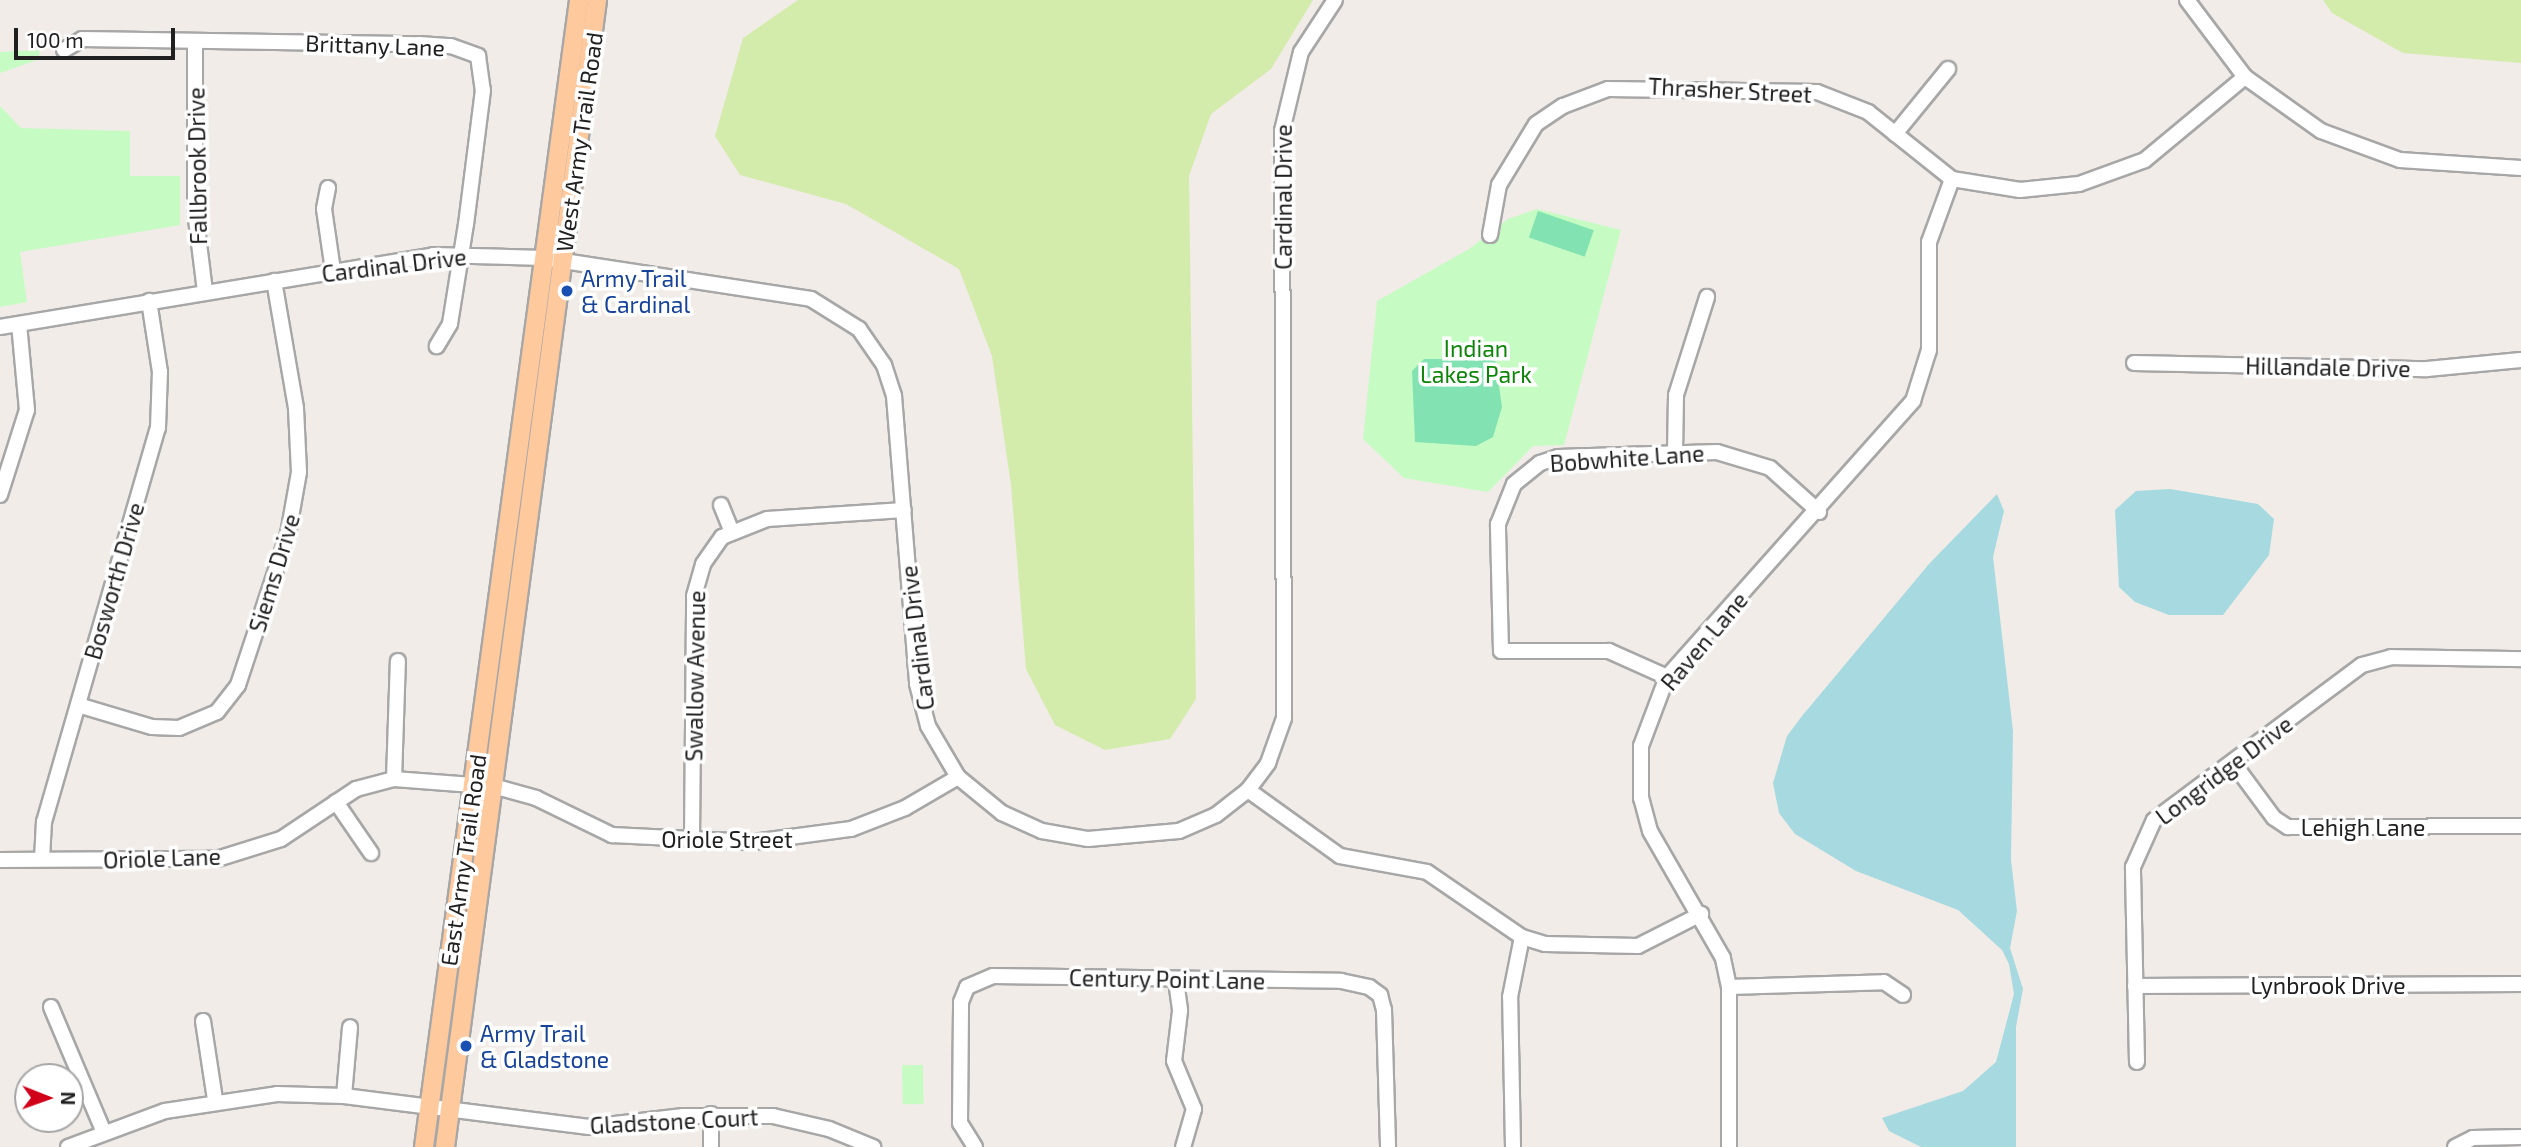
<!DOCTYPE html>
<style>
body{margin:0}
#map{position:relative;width:2521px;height:1147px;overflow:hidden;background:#f1ece7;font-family:"Exo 2",sans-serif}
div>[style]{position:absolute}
.grass>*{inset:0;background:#d3ecab}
.park>*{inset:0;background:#c6fcc3;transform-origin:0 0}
.pitch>*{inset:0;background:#82e2b2;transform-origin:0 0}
.water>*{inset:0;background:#a6dae0}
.roads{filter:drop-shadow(2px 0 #a7a7a7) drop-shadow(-2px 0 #a7a7a7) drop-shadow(0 2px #a7a7a7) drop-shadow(0 -2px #a7a7a7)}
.minor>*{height:14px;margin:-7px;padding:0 7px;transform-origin:7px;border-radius:7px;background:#fff}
.major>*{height:18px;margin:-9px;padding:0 9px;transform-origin:9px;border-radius:9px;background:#ffc99e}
.dots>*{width:19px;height:19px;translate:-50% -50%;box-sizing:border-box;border:4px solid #fff;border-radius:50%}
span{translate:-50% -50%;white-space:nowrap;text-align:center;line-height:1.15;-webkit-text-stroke:7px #fff;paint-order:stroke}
.street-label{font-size:23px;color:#202020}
.transit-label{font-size:23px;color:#164399}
.left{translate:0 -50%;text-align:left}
.park-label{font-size:23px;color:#0c8508}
.north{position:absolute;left:14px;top:1063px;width:70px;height:70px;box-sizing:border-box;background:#fff;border:2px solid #a6a6a6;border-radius:50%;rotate:91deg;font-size:19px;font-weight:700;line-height:28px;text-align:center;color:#202020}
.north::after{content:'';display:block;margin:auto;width:24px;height:32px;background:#d10019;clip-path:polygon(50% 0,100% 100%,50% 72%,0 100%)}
.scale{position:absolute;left:14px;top:28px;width:161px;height:32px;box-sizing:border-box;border:4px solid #202020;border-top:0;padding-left:9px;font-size:21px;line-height:24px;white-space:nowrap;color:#202020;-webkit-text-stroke:5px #fff;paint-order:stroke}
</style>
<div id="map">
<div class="grass">
<i style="clip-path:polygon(798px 0,1313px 0,1271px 69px,1211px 114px,1189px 176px,1196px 699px,1170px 739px,1105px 750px,1055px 725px,1026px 669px,1011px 485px,992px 356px,959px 269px,846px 204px,740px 175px,715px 136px,743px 38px)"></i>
<i style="clip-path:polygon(2323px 0,2521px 0,2521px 63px,2403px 53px,2332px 13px)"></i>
</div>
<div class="park">
<i style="clip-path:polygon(39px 50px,40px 59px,0 73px,0 52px)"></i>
<i style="clip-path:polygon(0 106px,21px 128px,130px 131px,130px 176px,180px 176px,180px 225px,20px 252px,27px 302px,0 307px)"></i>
<i style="clip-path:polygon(1537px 209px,1621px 230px,1564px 445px,1533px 446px,1488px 492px,1404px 478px,1363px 439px,1377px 301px,1469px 249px,1508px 219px)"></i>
<i style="left:923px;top:1065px;width:39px;height:21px;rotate:89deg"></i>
</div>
<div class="pitch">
<i style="left:1538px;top:211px;width:59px;height:28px;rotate:19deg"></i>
<i style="clip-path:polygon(1424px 359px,1495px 359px,1502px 407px,1493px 437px,1476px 446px,1415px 442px,1412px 371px)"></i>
</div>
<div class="water">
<i style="clip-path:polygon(2170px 489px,2258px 504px,2274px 519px,2269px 555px,2223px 615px,2169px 615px,2135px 602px,2119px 587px,2115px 510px,2136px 491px)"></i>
<i style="clip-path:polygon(1997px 494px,2004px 511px,1993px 557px,2013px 731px,2011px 860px,2017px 911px,2010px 948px,2023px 989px,2016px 1027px,2016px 1147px,1921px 1147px,1889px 1131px,1882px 1118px,1963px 1091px,1996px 1062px,2014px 994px,2009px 964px,2002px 950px,1958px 910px,1856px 871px,1795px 834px,1779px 813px,1773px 783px,1787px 736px,1802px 716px,1929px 564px)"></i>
</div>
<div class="roads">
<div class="minor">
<i style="left:2187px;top:0;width:96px;rotate:53deg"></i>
<i style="left:2245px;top:77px;width:93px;rotate:35.4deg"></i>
<i style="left:2321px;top:131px;width:84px;rotate:20.2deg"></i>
<i style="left:2400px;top:160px;width:121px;rotate:3.8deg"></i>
<i style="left:195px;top:41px;width:170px;rotate:90deg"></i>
<i style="left:195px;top:211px;width:81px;rotate:82.9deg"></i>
<i style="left:64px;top:50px;width:21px;rotate:-31deg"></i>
<i style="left:82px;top:39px;width:337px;rotate:0.9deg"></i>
<i style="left:419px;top:44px;width:32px;rotate:4deg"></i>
<i style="left:451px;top:46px;width:29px;rotate:20deg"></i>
<i style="left:478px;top:56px;width:34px;rotate:82deg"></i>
<i style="left:483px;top:90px;width:135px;rotate:97.2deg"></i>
<i style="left:466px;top:224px;width:101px;rotate:99.1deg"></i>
<i style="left:450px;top:324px;width:26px;rotate:121deg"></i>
<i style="left:1895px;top:134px;width:84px;rotate:-50.8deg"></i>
<i style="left:328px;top:188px;width:21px;rotate:101deg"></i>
<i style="left:324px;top:209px;width:63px;rotate:81.7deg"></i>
<i style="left:1490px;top:235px;width:51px;rotate:-79.8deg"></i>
<i style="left:1499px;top:185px;width:71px;rotate:-58.8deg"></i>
<i style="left:1536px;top:124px;width:32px;rotate:-34deg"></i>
<i style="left:1563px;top:106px;width:48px;rotate:-20.7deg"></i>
<i style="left:1608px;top:89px;width:209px;rotate:0.8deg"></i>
<i style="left:1817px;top:92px;width:55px;rotate:21.4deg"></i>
<i style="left:1868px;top:112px;width:107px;rotate:38.6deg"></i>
<i style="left:1952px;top:179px;width:69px;rotate:9.2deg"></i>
<i style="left:2020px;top:190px;width:59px;rotate:-5.8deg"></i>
<i style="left:2079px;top:184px;width:70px;rotate:-20deg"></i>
<i style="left:2145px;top:160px;width:130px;rotate:-39.7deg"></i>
<i style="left:0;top:327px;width:439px;rotate:-9.4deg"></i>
<i style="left:433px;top:255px;width:111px;rotate:1.5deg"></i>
<i style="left:544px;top:258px;width:270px;rotate:8.7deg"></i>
<i style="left:811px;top:299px;width:57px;rotate:32deg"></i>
<i style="left:859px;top:329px;width:44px;rotate:55.2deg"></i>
<i style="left:884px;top:365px;width:33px;rotate:72deg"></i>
<i style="left:894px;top:396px;width:289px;rotate:85.4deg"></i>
<i style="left:917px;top:684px;width:43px;rotate:75.3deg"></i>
<i style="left:928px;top:726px;width:59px;rotate:59.5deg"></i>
<i style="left:958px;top:777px;width:57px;rotate:39.3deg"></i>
<i style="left:1002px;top:813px;width:44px;rotate:24.2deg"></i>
<i style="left:1042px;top:831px;width:47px;rotate:9.9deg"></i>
<i style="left:1088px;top:839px;width:91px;rotate:-5deg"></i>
<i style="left:1179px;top:831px;width:40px;rotate:-23.4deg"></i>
<i style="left:1216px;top:815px;width:41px;rotate:-38deg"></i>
<i style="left:1248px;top:790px;width:34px;rotate:-53deg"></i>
<i style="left:1268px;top:763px;width:48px;rotate:-70.4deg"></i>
<i style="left:1284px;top:718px;width:587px;rotate:-90.2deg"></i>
<i style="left:1282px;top:131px;width:81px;rotate:-76.5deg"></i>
<i style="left:1301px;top:52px;width:62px;rotate:-56.8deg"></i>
<i style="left:2134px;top:363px;width:293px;rotate:1.2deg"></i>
<i style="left:2427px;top:369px;width:94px;rotate:-5.5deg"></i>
<i style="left:1675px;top:453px;width:58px;rotate:-89deg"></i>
<i style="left:1676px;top:395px;width:103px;rotate:-72.4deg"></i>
<i style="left:0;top:495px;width:89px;rotate:-72.4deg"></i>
<i style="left:27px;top:410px;width:86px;rotate:-95.3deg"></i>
<i style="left:721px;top:505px;width:29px;rotate:68deg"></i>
<i style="left:1667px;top:677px;width:64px;rotate:-155.9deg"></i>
<i style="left:1609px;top:651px;width:108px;rotate:180deg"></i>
<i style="left:1501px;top:651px;width:127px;rotate:-91.4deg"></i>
<i style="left:1498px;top:524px;width:43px;rotate:-68.2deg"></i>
<i style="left:1514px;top:484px;width:33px;rotate:-39deg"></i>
<i style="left:1540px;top:463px;width:19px;rotate:-18deg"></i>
<i style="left:1558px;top:457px;width:159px;rotate:-1.8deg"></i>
<i style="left:1717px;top:452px;width:55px;rotate:16.8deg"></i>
<i style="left:1770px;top:468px;width:66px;rotate:41.9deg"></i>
<i style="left:78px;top:705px;width:77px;rotate:16.6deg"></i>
<i style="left:152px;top:727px;width:27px;rotate:2deg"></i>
<i style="left:179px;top:728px;width:41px;rotate:-22.8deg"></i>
<i style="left:217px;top:712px;width:34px;rotate:-52deg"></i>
<i style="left:238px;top:685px;width:159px;rotate:-71.7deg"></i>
<i style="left:288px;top:534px;width:63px;rotate:-79.9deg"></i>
<i style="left:299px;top:472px;width:64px;rotate:-92.7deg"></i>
<i style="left:296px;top:408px;width:129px;rotate:-99.8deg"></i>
<i style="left:2234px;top:764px;width:67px;rotate:53.5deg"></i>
<i style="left:2274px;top:818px;width:17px;rotate:33deg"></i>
<i style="left:2288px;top:827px;width:233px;rotate:-0.2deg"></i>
<i style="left:394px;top:779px;width:118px;rotate:-88.1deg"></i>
<i style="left:493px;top:786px;width:45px;rotate:15.6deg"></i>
<i style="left:536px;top:798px;width:85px;rotate:26deg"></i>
<i style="left:612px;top:835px;width:141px;rotate:2.8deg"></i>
<i style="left:753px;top:842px;width:99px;rotate:-7.6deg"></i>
<i style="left:851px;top:829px;width:58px;rotate:-21.3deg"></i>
<i style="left:905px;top:808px;width:61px;rotate:-30.3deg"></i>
<i style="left:1248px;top:790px;width:113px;rotate:35.7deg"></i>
<i style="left:1340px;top:856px;width:88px;rotate:10.4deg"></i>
<i style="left:1427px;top:872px;width:115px;rotate:34.4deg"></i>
<i style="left:1522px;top:937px;width:24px;rotate:17deg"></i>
<i style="left:1545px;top:944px;width:93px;rotate:1.2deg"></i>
<i style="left:1638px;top:946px;width:71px;rotate:-26.9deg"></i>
<i style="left:336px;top:802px;width:62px;rotate:55.5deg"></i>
<i style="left:692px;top:840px;width:244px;rotate:-89.5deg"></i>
<i style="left:694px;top:596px;width:33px;rotate:-74deg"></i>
<i style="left:703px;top:564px;width:33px;rotate:-55deg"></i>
<i style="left:722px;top:537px;width:48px;rotate:-21.8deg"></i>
<i style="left:767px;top:519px;width:137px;rotate:-3.8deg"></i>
<i style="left:42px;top:859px;width:37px;rotate:-87deg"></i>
<i style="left:44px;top:822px;width:410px;rotate:-73.9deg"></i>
<i style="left:158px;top:428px;width:56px;rotate:-88deg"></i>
<i style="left:160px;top:372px;width:72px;rotate:-98.8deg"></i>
<i style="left:0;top:860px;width:217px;rotate:-0.3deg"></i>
<i style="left:217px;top:859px;width:67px;rotate:-17.4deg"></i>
<i style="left:281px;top:839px;width:90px;rotate:-33.7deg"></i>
<i style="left:356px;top:789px;width:39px;rotate:-15deg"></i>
<i style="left:394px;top:779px;width:79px;rotate:4.3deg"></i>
<i style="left:1176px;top:981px;width:30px;rotate:82deg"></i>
<i style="left:1180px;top:1011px;width:50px;rotate:96.8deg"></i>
<i style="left:1174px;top:1061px;width:52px;rotate:67.4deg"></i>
<i style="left:1194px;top:1109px;width:40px;rotate:106deg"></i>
<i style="left:2135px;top:986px;width:386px;rotate:-0.3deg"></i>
<i style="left:1729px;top:987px;width:155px;rotate:-1.8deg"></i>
<i style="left:1884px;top:982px;width:23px;rotate:34deg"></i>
<i style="left:51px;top:1007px;width:134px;rotate:67.1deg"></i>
<i style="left:203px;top:1021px;width:79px;rotate:81.3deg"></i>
<i style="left:2137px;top:1062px;width:195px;rotate:-91.2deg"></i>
<i style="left:2133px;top:867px;width:51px;rotate:-65.9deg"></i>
<i style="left:2154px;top:820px;width:259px;rotate:-36.7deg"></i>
<i style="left:2362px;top:665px;width:30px;rotate:-15deg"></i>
<i style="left:2391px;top:657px;width:130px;rotate:0.9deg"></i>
<i style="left:344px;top:1096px;width:69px;rotate:-85deg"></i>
<i style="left:711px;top:1114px;width:33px;rotate:90deg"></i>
<i style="left:68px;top:1147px;width:103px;rotate:-20.4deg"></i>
<i style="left:165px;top:1111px;width:113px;rotate:-8.6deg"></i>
<i style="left:277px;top:1094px;width:67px;rotate:1.7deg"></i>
<i style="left:344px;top:1096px;width:247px;rotate:7.2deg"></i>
<i style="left:589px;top:1127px;width:95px;rotate:-6.7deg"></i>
<i style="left:683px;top:1116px;width:90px"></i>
<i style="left:773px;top:1116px;width:57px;rotate:13.1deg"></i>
<i style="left:829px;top:1129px;width:48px;rotate:22.2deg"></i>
<i style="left:975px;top:1147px;width:28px;rotate:-122deg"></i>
<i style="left:960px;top:1123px;width:121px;rotate:-89.5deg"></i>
<i style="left:961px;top:1002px;width:16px;rotate:-68deg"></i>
<i style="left:967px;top:987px;width:28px;rotate:-23deg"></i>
<i style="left:993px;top:976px;width:348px;rotate:0.8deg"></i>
<i style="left:1341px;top:981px;width:29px;rotate:12deg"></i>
<i style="left:1369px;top:987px;width:14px;rotate:36deg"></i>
<i style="left:1380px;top:995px;width:16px;rotate:75deg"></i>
<i style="left:1384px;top:1010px;width:137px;rotate:88.3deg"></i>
<i style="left:1513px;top:1147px;width:150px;rotate:-91.1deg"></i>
<i style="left:1510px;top:997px;width:61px;rotate:-78.7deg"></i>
<i style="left:1729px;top:1147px;width:160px;rotate:-90deg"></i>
<i style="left:1729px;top:987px;width:30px;rotate:-102deg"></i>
<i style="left:1723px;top:958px;width:146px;rotate:-119.9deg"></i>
<i style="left:1650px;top:831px;width:34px;rotate:-105deg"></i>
<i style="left:1641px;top:798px;width:52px;rotate:-90deg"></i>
<i style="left:1641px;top:746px;width:74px;rotate:-69.4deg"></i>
<i style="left:1667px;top:677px;width:370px;rotate:-48.3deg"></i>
<i style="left:1913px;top:401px;width:53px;rotate:-72.6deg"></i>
<i style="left:1929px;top:350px;width:108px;rotate:-90deg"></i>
<i style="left:1929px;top:242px;width:67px;rotate:-69.9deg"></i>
<i style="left:2455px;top:1147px;width:20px;rotate:-27deg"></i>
<i style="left:2473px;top:1138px;width:48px;rotate:-1.2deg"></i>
</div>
<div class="major">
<i style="left:424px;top:1147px;width:1157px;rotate:-82.3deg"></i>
<i style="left:445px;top:1147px;width:1157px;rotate:-82.45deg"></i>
</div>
</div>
<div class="dots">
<i style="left:567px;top:291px;background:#1a4fb4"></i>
<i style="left:466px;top:1046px;background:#1a4fb4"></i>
</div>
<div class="street-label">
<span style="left:375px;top:45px;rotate:2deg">Brittany Lane</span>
<span style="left:1730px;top:90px;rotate:3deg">Thrasher Street</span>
<span style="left:579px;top:142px;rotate:-82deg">West Army Trail Road</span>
<span style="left:197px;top:166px;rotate:-91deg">Fallbrook Drive</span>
<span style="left:1283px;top:197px;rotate:-90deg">Cardinal Drive</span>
<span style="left:394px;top:265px;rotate:-7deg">Cardinal Drive</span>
<span style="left:2328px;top:367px;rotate:1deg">Hillandale Drive</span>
<span style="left:1627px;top:458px;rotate:-4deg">Bobwhite Lane</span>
<span style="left:274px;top:573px;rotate:-73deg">Siems Drive</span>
<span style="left:114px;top:581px;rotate:-74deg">Bosworth Drive</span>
<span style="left:917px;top:638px;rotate:-97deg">Cardinal Drive</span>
<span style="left:1704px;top:641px;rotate:-50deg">Raven Lane</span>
<span style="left:695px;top:676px;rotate:-89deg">Swallow Avenue</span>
<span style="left:2224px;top:770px;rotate:-37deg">Longridge Drive</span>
<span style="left:2363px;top:827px">Lehigh Lane</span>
<span style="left:727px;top:839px">Oriole Street</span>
<span style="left:162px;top:858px;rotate:-2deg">Oriole Lane</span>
<span style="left:463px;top:860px;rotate:-82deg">East Army Trail Road</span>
<span style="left:1167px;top:979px;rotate:1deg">Century Point Lane</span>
<span style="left:2328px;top:985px">Lynbrook Drive</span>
<span style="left:674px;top:1121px;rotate:-3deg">Gladstone Court</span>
</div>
<div class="transit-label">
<span class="left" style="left:581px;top:291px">Army Trail<br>&amp; Cardinal</span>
<span class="left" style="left:480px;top:1046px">Army Trail<br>&amp; Gladstone</span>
</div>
<div class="park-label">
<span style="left:1476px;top:361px">Indian<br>Lakes Park</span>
</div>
<div class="north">N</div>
<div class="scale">100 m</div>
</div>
